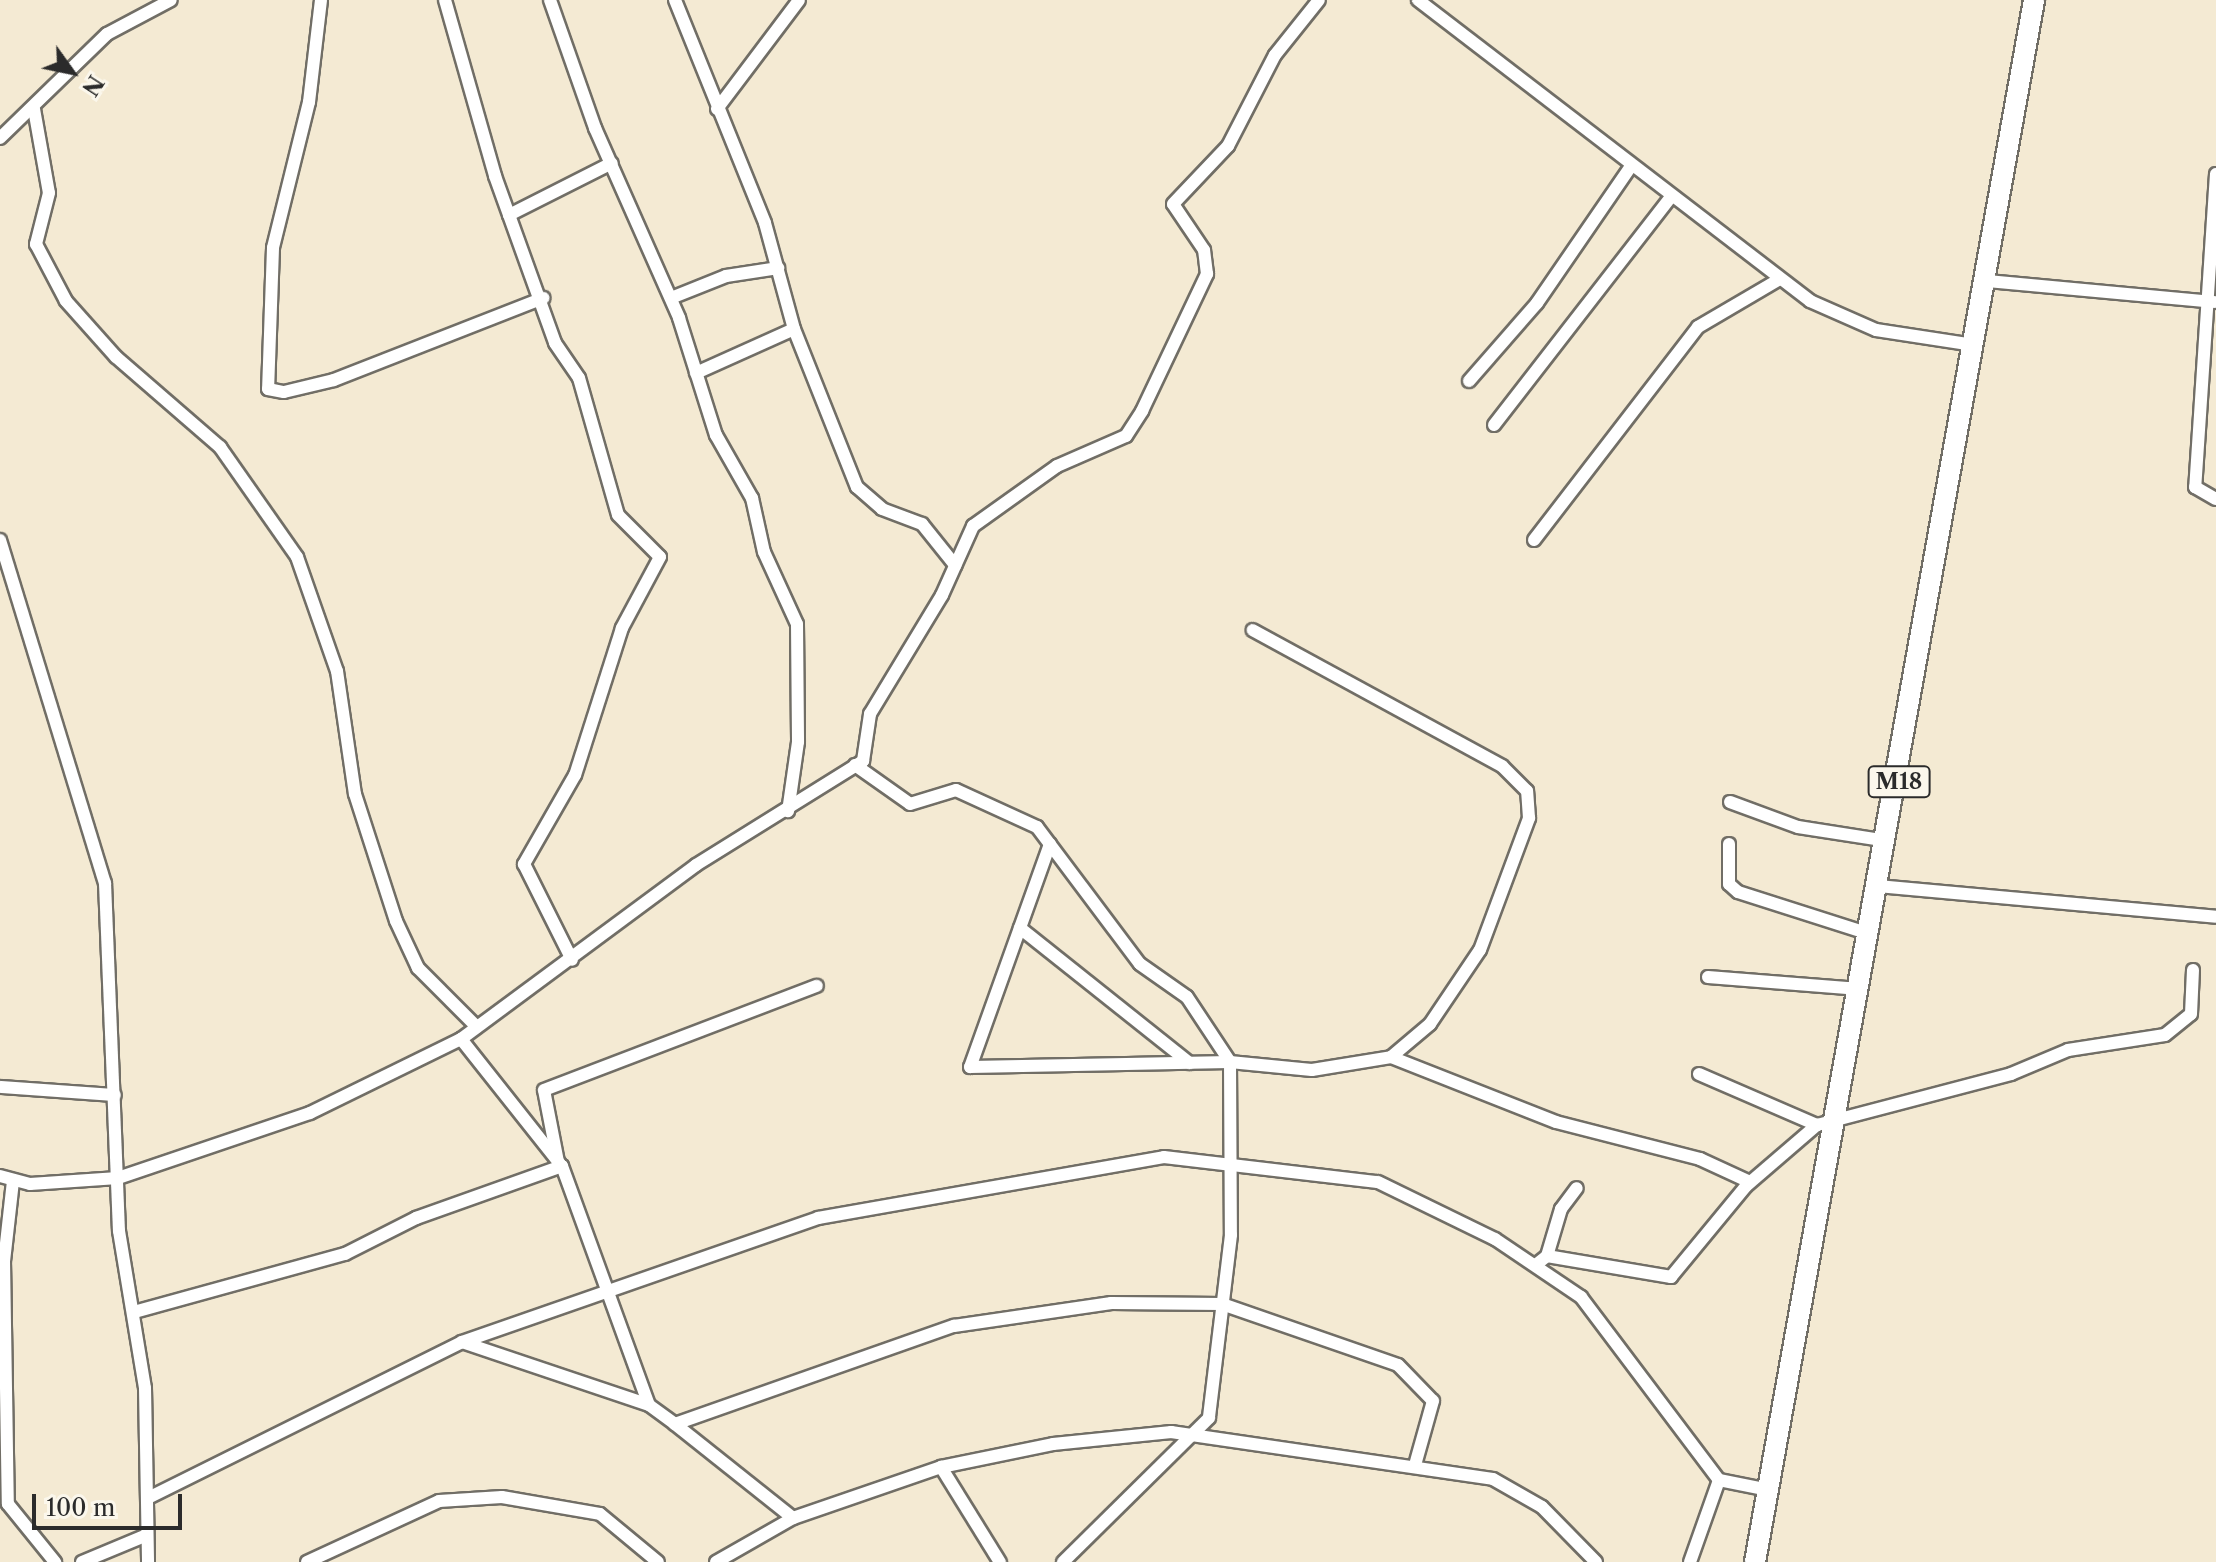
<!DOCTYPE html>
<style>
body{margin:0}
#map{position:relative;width:2216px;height:1562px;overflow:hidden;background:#f4ead3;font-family:"Libre Caslon Text",serif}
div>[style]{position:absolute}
.roads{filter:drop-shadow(2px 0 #716e66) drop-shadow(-2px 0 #716e66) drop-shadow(0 2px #716e66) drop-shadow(0 -2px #716e66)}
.street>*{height:12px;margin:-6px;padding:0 6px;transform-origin:6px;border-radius:6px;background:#fff}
.primary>*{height:20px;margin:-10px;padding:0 10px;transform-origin:10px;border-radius:10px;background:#fff}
span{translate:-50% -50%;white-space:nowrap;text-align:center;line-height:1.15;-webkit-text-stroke:7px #fbf7ec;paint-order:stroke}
.shield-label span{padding:2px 6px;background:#fbf7ec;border:2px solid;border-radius:6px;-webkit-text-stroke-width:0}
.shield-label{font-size:22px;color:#2b2b2b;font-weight:700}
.north{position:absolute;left:32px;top:32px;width:80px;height:80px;-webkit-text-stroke:6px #fbf7ec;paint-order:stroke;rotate:123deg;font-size:22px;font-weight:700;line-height:32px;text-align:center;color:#2b2b2b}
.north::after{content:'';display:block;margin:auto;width:28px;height:36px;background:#2b2b2b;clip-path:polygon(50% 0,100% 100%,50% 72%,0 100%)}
.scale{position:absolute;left:32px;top:1494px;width:150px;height:36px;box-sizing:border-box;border:4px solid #2b2b2b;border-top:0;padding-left:10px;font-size:24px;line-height:28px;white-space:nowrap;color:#2b2b2b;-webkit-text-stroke:6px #fbf7ec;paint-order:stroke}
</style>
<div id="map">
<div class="roads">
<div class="street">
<i style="left:321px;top:0;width:103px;rotate:96.7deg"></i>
<i style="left:309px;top:102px;width:150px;rotate:103.9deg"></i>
<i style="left:273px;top:248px;width:141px;rotate:92deg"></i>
<i style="left:268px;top:389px;width:16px;rotate:11deg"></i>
<i style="left:284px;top:392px;width:51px;rotate:-13.5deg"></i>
<i style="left:334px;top:380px;width:225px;rotate:-21.4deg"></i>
<i style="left:445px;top:0;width:183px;rotate:74.1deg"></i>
<i style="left:495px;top:176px;width:177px;rotate:70.2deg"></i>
<i style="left:555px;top:343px;width:42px;rotate:55.6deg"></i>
<i style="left:579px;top:378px;width:142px;rotate:74.1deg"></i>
<i style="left:618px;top:515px;width:59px;rotate:45deg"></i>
<i style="left:660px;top:557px;width:81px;rotate:118.2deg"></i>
<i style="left:622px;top:628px;width:154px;rotate:107.7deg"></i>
<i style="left:575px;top:775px;width:103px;rotate:119.8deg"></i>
<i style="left:524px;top:864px;width:107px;rotate:63.4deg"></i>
<i style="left:550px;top:0;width:136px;rotate:70.6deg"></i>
<i style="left:595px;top:128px;width:208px;rotate:66.1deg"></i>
<i style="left:679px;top:318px;width:123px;rotate:72.5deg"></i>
<i style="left:716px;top:435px;width:73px;rotate:60.3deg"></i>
<i style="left:752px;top:498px;width:55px;rotate:77.5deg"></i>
<i style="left:764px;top:552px;width:79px;rotate:65.4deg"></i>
<i style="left:797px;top:624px;width:118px;rotate:89.5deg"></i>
<i style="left:798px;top:742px;width:70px;rotate:98.2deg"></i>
<i style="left:675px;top:0;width:240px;rotate:68deg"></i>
<i style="left:765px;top:223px;width:110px;rotate:74.7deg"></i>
<i style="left:794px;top:329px;width:170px;rotate:68.3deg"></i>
<i style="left:857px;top:487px;width:33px;rotate:41deg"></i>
<i style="left:882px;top:509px;width:43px;rotate:20.6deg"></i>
<i style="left:922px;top:524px;width:53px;rotate:51.2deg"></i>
<i style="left:1418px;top:0;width:494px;rotate:37.5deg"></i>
<i style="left:1810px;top:301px;width:72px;rotate:23.7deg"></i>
<i style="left:1876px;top:330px;width:99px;rotate:8.7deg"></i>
<i style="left:34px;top:109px;width:85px;rotate:79.9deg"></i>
<i style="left:49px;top:193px;width:53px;rotate:104.3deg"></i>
<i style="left:36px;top:244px;width:64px;rotate:62.2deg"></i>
<i style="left:66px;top:301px;width:75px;rotate:48.2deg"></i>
<i style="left:116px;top:357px;width:138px;rotate:40.9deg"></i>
<i style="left:220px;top:447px;width:134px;rotate:55deg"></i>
<i style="left:297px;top:557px;width:121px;rotate:70.7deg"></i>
<i style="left:337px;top:671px;width:124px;rotate:81.7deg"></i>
<i style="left:355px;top:794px;width:133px;rotate:72.1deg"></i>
<i style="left:396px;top:921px;width:52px;rotate:64.9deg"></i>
<i style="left:418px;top:968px;width:83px;rotate:45deg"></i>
<i style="left:717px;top:109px;width:136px;rotate:-53deg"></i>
<i style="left:0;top:138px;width:149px;rotate:-44.2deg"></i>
<i style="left:107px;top:34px;width:72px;rotate:-28deg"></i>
<i style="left:2216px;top:174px;width:314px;rotate:93.8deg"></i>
<i style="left:2195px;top:487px;width:24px;rotate:30deg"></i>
<i style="left:509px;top:215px;width:115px;rotate:-26.8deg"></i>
<i style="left:1988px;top:281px;width:228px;rotate:5.3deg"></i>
<i style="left:671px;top:298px;width:59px;rotate:-21.8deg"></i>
<i style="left:726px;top:276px;width:53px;rotate:-8.7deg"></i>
<i style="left:696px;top:373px;width:107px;rotate:-24.2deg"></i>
<i style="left:1469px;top:381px;width:103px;rotate:-48.9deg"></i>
<i style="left:1537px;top:303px;width:166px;rotate:-55.5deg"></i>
<i style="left:1494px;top:425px;width:289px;rotate:-52.2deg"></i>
<i style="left:0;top:540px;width:359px;rotate:73deg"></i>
<i style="left:105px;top:883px;width:348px;rotate:87.7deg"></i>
<i style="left:119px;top:1231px;width:159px;rotate:80.6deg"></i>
<i style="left:145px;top:1388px;width:174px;rotate:89deg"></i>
<i style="left:1534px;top:540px;width:269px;rotate:-52.4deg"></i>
<i style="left:1698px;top:327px;width:93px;rotate:-30.4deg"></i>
<i style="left:855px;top:765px;width:67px;rotate:35.3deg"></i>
<i style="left:910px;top:804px;width:48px;rotate:-16.9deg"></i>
<i style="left:956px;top:790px;width:89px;rotate:24.6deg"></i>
<i style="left:1037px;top:827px;width:171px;rotate:53.1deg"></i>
<i style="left:1140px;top:964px;width:57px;rotate:35.1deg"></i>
<i style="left:1187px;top:997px;width:78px;rotate:56.5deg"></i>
<i style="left:1230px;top:1062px;width:173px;rotate:89.7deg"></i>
<i style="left:1231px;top:1235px;width:184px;rotate:96.9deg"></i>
<i style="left:1209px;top:1418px;width:205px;rotate:135.4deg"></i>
<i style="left:1730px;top:802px;width:72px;rotate:20.2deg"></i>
<i style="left:1798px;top:827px;width:90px;rotate:8.9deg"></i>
<i style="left:1050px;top:844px;width:237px;rotate:109.7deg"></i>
<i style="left:970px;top:1067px;width:260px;rotate:-1.1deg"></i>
<i style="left:1230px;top:1062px;width:82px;rotate:5.6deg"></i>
<i style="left:1312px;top:1070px;width:80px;rotate:-9.3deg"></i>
<i style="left:1391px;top:1057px;width:51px;rotate:-40.2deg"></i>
<i style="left:1430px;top:1024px;width:89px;rotate:-56deg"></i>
<i style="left:1480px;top:950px;width:141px;rotate:-69.6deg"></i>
<i style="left:1529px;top:818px;width:27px;rotate:-94deg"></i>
<i style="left:1527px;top:791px;width:35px;rotate:-135deg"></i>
<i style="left:1502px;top:766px;width:284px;rotate:-151.4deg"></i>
<i style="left:1729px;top:844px;width:40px;rotate:90deg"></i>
<i style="left:1729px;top:884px;width:12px;rotate:42deg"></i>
<i style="left:1738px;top:892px;width:139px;rotate:17.7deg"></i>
<i style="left:1878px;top:886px;width:339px;rotate:5.2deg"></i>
<i style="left:1020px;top:928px;width:217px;rotate:38.5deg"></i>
<i style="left:1708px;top:977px;width:152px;rotate:4.5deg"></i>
<i style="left:461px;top:1039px;width:159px;rotate:51.6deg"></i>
<i style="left:1391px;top:1057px;width:177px;rotate:21.5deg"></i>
<i style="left:1556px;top:1122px;width:149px;rotate:14.4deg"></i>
<i style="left:1700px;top:1159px;width:55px;rotate:24.7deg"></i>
<i style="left:1699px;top:1074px;width:129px;rotate:23.4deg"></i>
<i style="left:0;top:1087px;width:115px;rotate:4deg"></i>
<i style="left:558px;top:1162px;width:73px;rotate:-101deg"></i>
<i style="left:544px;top:1090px;width:292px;rotate:-20.9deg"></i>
<i style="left:0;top:1176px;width:31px;rotate:15deg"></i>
<i style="left:30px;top:1184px;width:88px;rotate:-3.9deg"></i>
<i style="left:118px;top:1178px;width:203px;rotate:-18.7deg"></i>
<i style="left:310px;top:1113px;width:168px;rotate:-26.1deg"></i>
<i style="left:461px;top:1039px;width:292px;rotate:-36.5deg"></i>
<i style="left:696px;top:865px;width:197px;rotate:-31.9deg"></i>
<i style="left:863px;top:761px;width:48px;rotate:-81.5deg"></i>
<i style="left:870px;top:714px;width:139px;rotate:-58.8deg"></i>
<i style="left:942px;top:595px;width:76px;rotate:-65.8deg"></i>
<i style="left:973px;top:526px;width:103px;rotate:-35.5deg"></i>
<i style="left:1057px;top:466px;width:75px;rotate:-23.5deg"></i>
<i style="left:1126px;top:436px;width:30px;rotate:-57deg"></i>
<i style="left:1142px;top:411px;width:152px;rotate:-64.6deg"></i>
<i style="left:1207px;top:274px;width:24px;rotate:-97deg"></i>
<i style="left:1204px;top:250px;width:55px;rotate:-124deg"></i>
<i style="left:1173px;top:204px;width:80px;rotate:-46.5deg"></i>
<i style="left:1228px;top:146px;width:102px;rotate:-62.7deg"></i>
<i style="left:1275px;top:55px;width:70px;rotate:-51.3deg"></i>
<i style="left:13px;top:1181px;width:81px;rotate:96.4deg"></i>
<i style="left:4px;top:1261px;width:243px;rotate:89.1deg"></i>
<i style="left:8px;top:1504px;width:75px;rotate:51deg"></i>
<i style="left:1547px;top:1256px;width:49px;rotate:-73.4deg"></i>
<i style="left:1561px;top:1209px;width:26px;rotate:-53deg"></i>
<i style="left:1537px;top:1264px;width:13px;rotate:-39deg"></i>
<i style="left:1547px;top:1256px;width:126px;rotate:9.6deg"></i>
<i style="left:1671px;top:1277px;width:118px;rotate:-50.5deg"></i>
<i style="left:1746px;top:1186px;width:94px;rotate:-40.7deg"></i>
<i style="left:1817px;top:1125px;width:201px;rotate:-14.7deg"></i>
<i style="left:2011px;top:1074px;width:62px;rotate:-22.8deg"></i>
<i style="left:2068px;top:1050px;width:98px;rotate:-8.8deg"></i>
<i style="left:2165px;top:1035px;width:33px;rotate:-39deg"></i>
<i style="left:2191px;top:1014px;width:44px;rotate:-87.4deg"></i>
<i style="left:134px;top:1312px;width:219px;rotate:-15.4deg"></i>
<i style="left:345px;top:1254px;width:80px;rotate:-26.9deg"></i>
<i style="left:416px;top:1218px;width:155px;rotate:-19.6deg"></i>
<i style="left:562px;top:1166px;width:254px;rotate:70deg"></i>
<i style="left:649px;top:1405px;width:32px;rotate:36deg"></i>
<i style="left:462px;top:1342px;width:197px;rotate:18.6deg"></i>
<i style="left:941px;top:1467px;width:112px;rotate:58.2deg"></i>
<i style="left:148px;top:1498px;width:351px;rotate:-26.4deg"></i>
<i style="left:462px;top:1342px;width:377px;rotate:-19.2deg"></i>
<i style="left:818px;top:1218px;width:351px;rotate:-10deg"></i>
<i style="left:1164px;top:1157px;width:215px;rotate:6.7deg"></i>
<i style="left:1378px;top:1182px;width:130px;rotate:26deg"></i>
<i style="left:1495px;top:1239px;width:104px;rotate:34deg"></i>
<i style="left:1581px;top:1297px;width:229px;rotate:53deg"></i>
<i style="left:1719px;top:1480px;width:51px;rotate:11.3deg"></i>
<i style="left:793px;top:1518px;width:151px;rotate:-141.5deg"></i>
<i style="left:675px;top:1424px;width:296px;rotate:-19.4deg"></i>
<i style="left:954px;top:1326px;width:159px;rotate:-8.3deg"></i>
<i style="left:1111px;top:1303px;width:111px;rotate:0.5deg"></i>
<i style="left:1222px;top:1304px;width:186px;rotate:19.1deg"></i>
<i style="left:1398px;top:1365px;width:50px;rotate:45.8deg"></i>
<i style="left:1433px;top:1401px;width:66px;rotate:105.7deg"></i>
<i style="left:82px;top:1562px;width:70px;rotate:-22.6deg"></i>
<i style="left:307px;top:1562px;width:145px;rotate:-24.8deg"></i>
<i style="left:439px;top:1501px;width:63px;rotate:-3.6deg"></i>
<i style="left:502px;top:1497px;width:99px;rotate:9.8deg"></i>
<i style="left:600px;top:1514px;width:75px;rotate:39.6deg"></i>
<i style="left:716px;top:1562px;width:89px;rotate:-29.7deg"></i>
<i style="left:793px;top:1518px;width:157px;rotate:-19deg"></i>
<i style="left:941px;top:1467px;width:114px;rotate:-11.6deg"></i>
<i style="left:1053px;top:1444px;width:119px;rotate:-5.8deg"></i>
<i style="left:1171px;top:1432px;width:325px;rotate:8.3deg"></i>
<i style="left:1493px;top:1479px;width:56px;rotate:29.7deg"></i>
<i style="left:1542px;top:1507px;width:77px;rotate:45.5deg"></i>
<i style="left:1690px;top:1562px;width:87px;rotate:-70.5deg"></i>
</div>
<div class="primary">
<i style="left:1755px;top:1562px;width:1587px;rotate:-79.87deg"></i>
</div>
</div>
<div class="shield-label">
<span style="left:1899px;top:782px">M18</span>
</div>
<div class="north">N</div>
<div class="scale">100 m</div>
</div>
